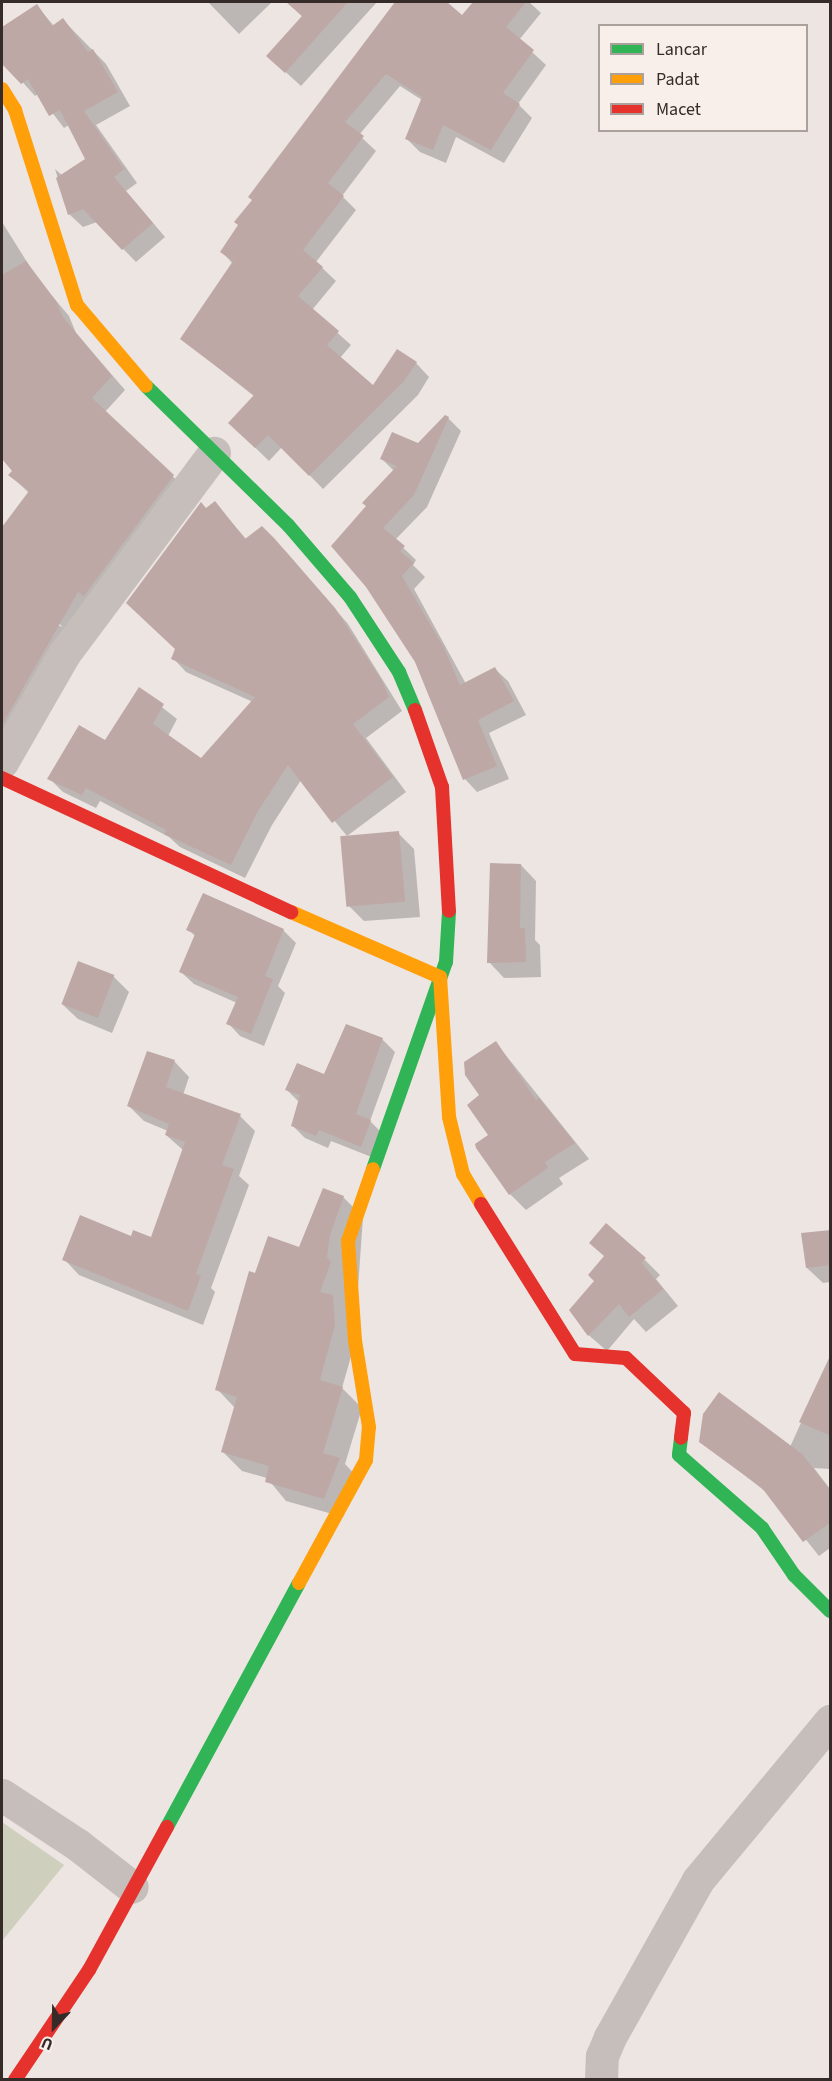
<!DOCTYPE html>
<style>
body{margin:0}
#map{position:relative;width:832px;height:2081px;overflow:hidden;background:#ece5e2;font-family:"Source Sans 3",sans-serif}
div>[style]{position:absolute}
.green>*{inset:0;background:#cfcfbd}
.shadow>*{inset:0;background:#0003}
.building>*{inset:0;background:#bea8a5;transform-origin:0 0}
.street>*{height:33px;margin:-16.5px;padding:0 16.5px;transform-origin:16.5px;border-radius:16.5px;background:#c5bebb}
.fast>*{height:14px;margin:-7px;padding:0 7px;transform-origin:7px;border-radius:7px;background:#30b455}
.slow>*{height:14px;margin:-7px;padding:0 7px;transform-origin:7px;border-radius:7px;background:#ff9f0a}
.jam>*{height:14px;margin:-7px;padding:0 7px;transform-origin:7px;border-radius:7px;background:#e5322d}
span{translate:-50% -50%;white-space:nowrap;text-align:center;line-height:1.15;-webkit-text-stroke:6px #f8efea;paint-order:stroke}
.frame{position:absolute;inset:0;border:3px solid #352b29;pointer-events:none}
.legend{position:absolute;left:598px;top:24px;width:210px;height:108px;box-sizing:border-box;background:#f8efea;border:2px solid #aaa19d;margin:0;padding:8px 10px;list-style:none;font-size:18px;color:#352b29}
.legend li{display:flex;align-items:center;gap:12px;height:30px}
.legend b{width:30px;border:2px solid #aaa19d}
.north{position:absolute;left:24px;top:1997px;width:60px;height:60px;-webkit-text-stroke:4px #f8efea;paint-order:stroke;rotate:202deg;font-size:16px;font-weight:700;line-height:24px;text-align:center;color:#352b29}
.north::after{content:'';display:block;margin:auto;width:21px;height:27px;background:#352b29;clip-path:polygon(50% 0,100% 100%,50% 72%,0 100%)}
</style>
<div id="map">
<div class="green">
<i style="clip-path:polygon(2px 1822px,64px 1865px,2px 1941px)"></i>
</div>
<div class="shadow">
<i style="clip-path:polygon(208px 2px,272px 2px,239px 34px)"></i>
<i style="clip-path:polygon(287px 2px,377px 2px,301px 86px,268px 56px,303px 17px)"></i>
<i style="clip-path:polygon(397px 2px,443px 2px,462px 17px,475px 2px,529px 2px,541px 13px,519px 40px,546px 65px,518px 104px,532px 118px,504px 163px,456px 137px,446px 163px,420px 152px,407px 139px,422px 100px,400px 86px,359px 135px,376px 151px,342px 196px,356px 210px,316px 262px,336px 281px,312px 310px,351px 345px,340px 358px,373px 388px,416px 363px,429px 377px,418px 395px,323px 489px,282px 447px,269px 461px,230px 423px,255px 397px,182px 339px,233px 264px,222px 252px,275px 169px)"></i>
<i style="clip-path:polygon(37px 6px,54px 26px,63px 20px,106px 64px,130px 106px,96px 125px,137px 183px,126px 191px,165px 237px,136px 262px,97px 222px,83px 227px,69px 214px,55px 169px,71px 183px,86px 159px,69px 125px,64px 128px,38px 94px,35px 96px,2px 59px,2px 28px)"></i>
<i style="clip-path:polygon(2px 222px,37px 278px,69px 316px,76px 333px,125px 390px,105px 412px,187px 490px,2px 761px,2px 605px,63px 627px,2px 578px,2px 529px,29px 493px,10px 475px,14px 471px,2px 457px)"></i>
<i style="clip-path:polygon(448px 418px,461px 431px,427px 507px,395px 540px,416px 560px,413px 565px,425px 577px,414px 589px,466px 684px,495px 669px,508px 681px,526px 715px,489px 733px,509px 779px,477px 792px,465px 779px,368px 506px,394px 471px,382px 459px,419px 445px)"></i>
<i style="clip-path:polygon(215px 503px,247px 540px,262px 528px,288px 554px,348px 624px,402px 711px,366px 738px,406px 792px,347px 836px,301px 780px,272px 825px,245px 878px,180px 847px,169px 837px,100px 801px,96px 808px,63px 792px,49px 778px,105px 742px,139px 689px,177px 719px,168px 736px,202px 760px,253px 702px,186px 672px,173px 658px,206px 510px)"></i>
<i style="clip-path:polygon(398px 833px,414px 849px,420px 917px,364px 921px,349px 906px)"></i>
<i style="clip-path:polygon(521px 865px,536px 881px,535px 940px,540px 945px,541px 977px,504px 978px,489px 962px)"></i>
<i style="clip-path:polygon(188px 929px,283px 930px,296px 943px,278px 986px,285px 993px,264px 1046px,240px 1036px,228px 1023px,237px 1003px,194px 984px,181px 972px,196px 937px)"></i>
<i style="clip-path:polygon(113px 976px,129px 992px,112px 1033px,78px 1019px,62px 1004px)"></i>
<i style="clip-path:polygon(382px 1039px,395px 1052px,370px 1121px,382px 1133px,374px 1158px,331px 1141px,328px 1148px,305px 1138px,293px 1126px,299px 1102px,287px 1090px,325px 1076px)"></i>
<i style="clip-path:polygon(496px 1043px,589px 1159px,559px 1178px,563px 1184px,526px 1210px,510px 1194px,477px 1144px,490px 1135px,481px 1095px)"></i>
<i style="clip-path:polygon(174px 1061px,189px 1077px,183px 1095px,240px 1116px,255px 1131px,239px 1176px,249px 1185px,211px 1288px,215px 1292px,203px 1325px,79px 1275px,64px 1259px,132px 1238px,152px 1238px,183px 1150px,166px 1135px,168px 1131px,144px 1121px,129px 1106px)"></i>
<i style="clip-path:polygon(343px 1197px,363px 1217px,354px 1346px,342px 1388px,362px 1408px,345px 1464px,359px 1479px,343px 1517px,286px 1501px,267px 1478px,242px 1471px,223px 1452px,235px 1408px,217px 1389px,256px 1274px,300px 1249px)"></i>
<i style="clip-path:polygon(830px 1231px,830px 1282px,823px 1283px,807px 1268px)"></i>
<i style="clip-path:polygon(645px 1260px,660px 1275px,656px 1279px,678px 1306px,646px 1332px,634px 1319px,607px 1351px,585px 1332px,571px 1310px)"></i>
<i style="clip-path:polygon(815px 1392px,830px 1399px,830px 1469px,814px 1468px,830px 1489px,830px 1548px,819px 1556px,771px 1496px,701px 1441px,790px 1447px)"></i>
</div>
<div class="building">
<i style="clip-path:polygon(286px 2px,348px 2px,285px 73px,266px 56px,302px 16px)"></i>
<i style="clip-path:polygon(395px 2px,447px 2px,462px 15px,473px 2px,526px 2px,506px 27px,534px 50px,503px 93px,520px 104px,491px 150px,443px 125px,433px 150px,405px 139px,422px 97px,386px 74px,345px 122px,364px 136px,328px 183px,344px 196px,303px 250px,323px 267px,298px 296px,339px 331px,327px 345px,373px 385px,397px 349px,417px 362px,404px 381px,309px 476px,268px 435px,255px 448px,228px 423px,254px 395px,180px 339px,233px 261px,220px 252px,238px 225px,234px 222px,252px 200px,248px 197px)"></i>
<i style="clip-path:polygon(37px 4px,52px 26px,63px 18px,88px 52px,93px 49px,118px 92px,84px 111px,124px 169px,114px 177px,153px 223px,122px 250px,83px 209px,68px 215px,56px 178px,85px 159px,60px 110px,49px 116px,28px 79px,21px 84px,2px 64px,2px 27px)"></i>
<i style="clip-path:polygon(26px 261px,56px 301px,63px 317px,112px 376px,92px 398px,174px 475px,84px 596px,78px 592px,2px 725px,2px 527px,29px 491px,8px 475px,12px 471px,2px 459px,2px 275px)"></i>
<i style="clip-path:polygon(445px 415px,449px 417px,414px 495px,383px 528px,405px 546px,400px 551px,414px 563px,402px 576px,444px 648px,460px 685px,495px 667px,514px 701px,478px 720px,497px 766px,463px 780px,415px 662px,366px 587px,331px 546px,366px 506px,362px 503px,397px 466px,380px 459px,392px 432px,418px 443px)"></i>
<i style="clip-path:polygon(215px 501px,245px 539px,262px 526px,274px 538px,335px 608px,382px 681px,389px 697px,353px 724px,393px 777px,332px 823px,288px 765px,258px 811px,231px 865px,164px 834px,166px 830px,86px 788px,82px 795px,47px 779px,79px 725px,105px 740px,139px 687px,164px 704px,153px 724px,201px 758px,255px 697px,171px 659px,175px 649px,126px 603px,201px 502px,206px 508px)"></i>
<i style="left:399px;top:831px;width:71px;height:59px;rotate:85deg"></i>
<i style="clip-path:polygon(490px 863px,521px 864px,520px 928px,525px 928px,526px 962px,487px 963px)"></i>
<i style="clip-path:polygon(203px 893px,284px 929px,265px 976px,273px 979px,251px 1034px,226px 1024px,238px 997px,179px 972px,195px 934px,186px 930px)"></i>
<i style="left:78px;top:961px;width:39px;height:46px;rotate:21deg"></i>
<i style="clip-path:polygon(346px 1024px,383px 1038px,356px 1114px,371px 1120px,361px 1147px,319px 1130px,316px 1136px,291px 1126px,300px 1095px,285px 1090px,297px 1063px,324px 1074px)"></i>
<i style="clip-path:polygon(496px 1041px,536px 1100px,539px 1098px,575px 1143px,545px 1162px,548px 1168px,509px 1195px,476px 1148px,475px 1144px,488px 1135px,467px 1105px,479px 1095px,465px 1075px,464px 1062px)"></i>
<i style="clip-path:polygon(147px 1051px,175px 1060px,166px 1087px,241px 1114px,222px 1165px,234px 1169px,196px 1274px,201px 1276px,188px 1311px,62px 1260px,80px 1215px,131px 1236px,133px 1230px,151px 1237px,185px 1142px,165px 1135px,169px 1124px,127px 1106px)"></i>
<i style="clip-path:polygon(323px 1188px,344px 1196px,330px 1235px,327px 1257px,331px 1262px,320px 1292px,333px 1295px,335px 1325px,320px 1380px,343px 1387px,323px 1453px,340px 1458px,324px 1499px,265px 1482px,269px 1466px,221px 1452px,237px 1397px,215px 1390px,249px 1271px,255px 1273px,268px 1236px,299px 1247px)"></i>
<i style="clip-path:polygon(606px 1223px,646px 1258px,642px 1263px,663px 1289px,629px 1317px,619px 1304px,588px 1336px,569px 1310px,594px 1281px,588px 1275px,604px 1256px,589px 1243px)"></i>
<i style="clip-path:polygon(831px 1230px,831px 1265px,806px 1268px,801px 1233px)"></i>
<i style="clip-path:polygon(831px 1354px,831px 1436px,799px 1422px)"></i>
<i style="clip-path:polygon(719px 1392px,802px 1454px,831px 1491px,831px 1522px,803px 1542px,762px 1488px,699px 1442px,703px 1414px)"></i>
</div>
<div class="street">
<i style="left:2px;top:762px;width:125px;rotate:-60.1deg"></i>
<i style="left:64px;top:654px;width:251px;rotate:-53.3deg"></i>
<i style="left:2px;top:1795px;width:91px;rotate:33.3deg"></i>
<i style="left:78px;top:1845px;width:68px;rotate:37.9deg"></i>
<i style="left:601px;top:2080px;width:24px;rotate:-88deg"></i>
<i style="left:602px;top:2056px;width:21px;rotate:-67deg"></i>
<i style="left:610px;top:2037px;width:180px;rotate:-60.7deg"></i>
<i style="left:698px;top:1880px;width:207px;rotate:-50.3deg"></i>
</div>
<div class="fast">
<i style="left:146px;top:386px;width:199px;rotate:44.4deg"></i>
<i style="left:288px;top:525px;width:95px;rotate:49.3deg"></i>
<i style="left:350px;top:597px;width:90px;rotate:56.8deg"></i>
<i style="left:399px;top:672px;width:41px;rotate:67.2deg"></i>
<i style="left:373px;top:1169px;width:219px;rotate:-70.6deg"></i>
<i style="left:446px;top:962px;width:51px;rotate:-86.6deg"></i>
<i style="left:681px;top:1438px;width:17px;rotate:97deg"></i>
<i style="left:679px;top:1455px;width:111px;rotate:41.3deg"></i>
<i style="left:762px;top:1528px;width:57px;rotate:55.8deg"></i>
<i style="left:794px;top:1575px;width:51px;rotate:45deg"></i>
<i style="left:167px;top:1827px;width:277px;rotate:-61.6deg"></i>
</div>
<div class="slow">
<i style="left:2px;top:89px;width:25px;rotate:58deg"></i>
<i style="left:15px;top:110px;width:205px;rotate:72.4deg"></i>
<i style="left:77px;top:305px;width:106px;rotate:49.6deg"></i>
<i style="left:291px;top:912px;width:163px;rotate:23.6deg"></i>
<i style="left:440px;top:977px;width:140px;rotate:86.3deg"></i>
<i style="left:449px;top:1117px;width:59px;rotate:76.2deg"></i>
<i style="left:463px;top:1174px;width:35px;rotate:59deg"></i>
<i style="left:299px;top:1583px;width:140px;rotate:-61.4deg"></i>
<i style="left:366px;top:1460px;width:33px;rotate:-85deg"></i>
<i style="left:369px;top:1427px;width:87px;rotate:-99.2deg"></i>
<i style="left:355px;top:1341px;width:100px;rotate:-94deg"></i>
<i style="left:348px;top:1241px;width:76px;rotate:-70.9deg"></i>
</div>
<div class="jam">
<i style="left:415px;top:710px;width:82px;rotate:70.7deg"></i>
<i style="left:442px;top:787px;width:124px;rotate:86.8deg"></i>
<i style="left:2px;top:778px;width:319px;rotate:24.9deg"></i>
<i style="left:481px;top:1204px;width:177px;rotate:57.9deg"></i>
<i style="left:575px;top:1354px;width:51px;rotate:4.5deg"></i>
<i style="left:626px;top:1358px;width:80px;rotate:43.5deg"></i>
<i style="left:684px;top:1413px;width:25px;rotate:97deg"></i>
<i style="left:15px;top:2080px;width:133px;rotate:-56.1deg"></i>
<i style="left:89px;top:1970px;width:163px;rotate:-61.4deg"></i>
</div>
<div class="frame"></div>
<ul class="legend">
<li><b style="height:8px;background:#30b455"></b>Lancar</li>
<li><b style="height:8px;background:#ff9f0a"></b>Padat</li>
<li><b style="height:8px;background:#e5322d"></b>Macet</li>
</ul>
<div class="north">U</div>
</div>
